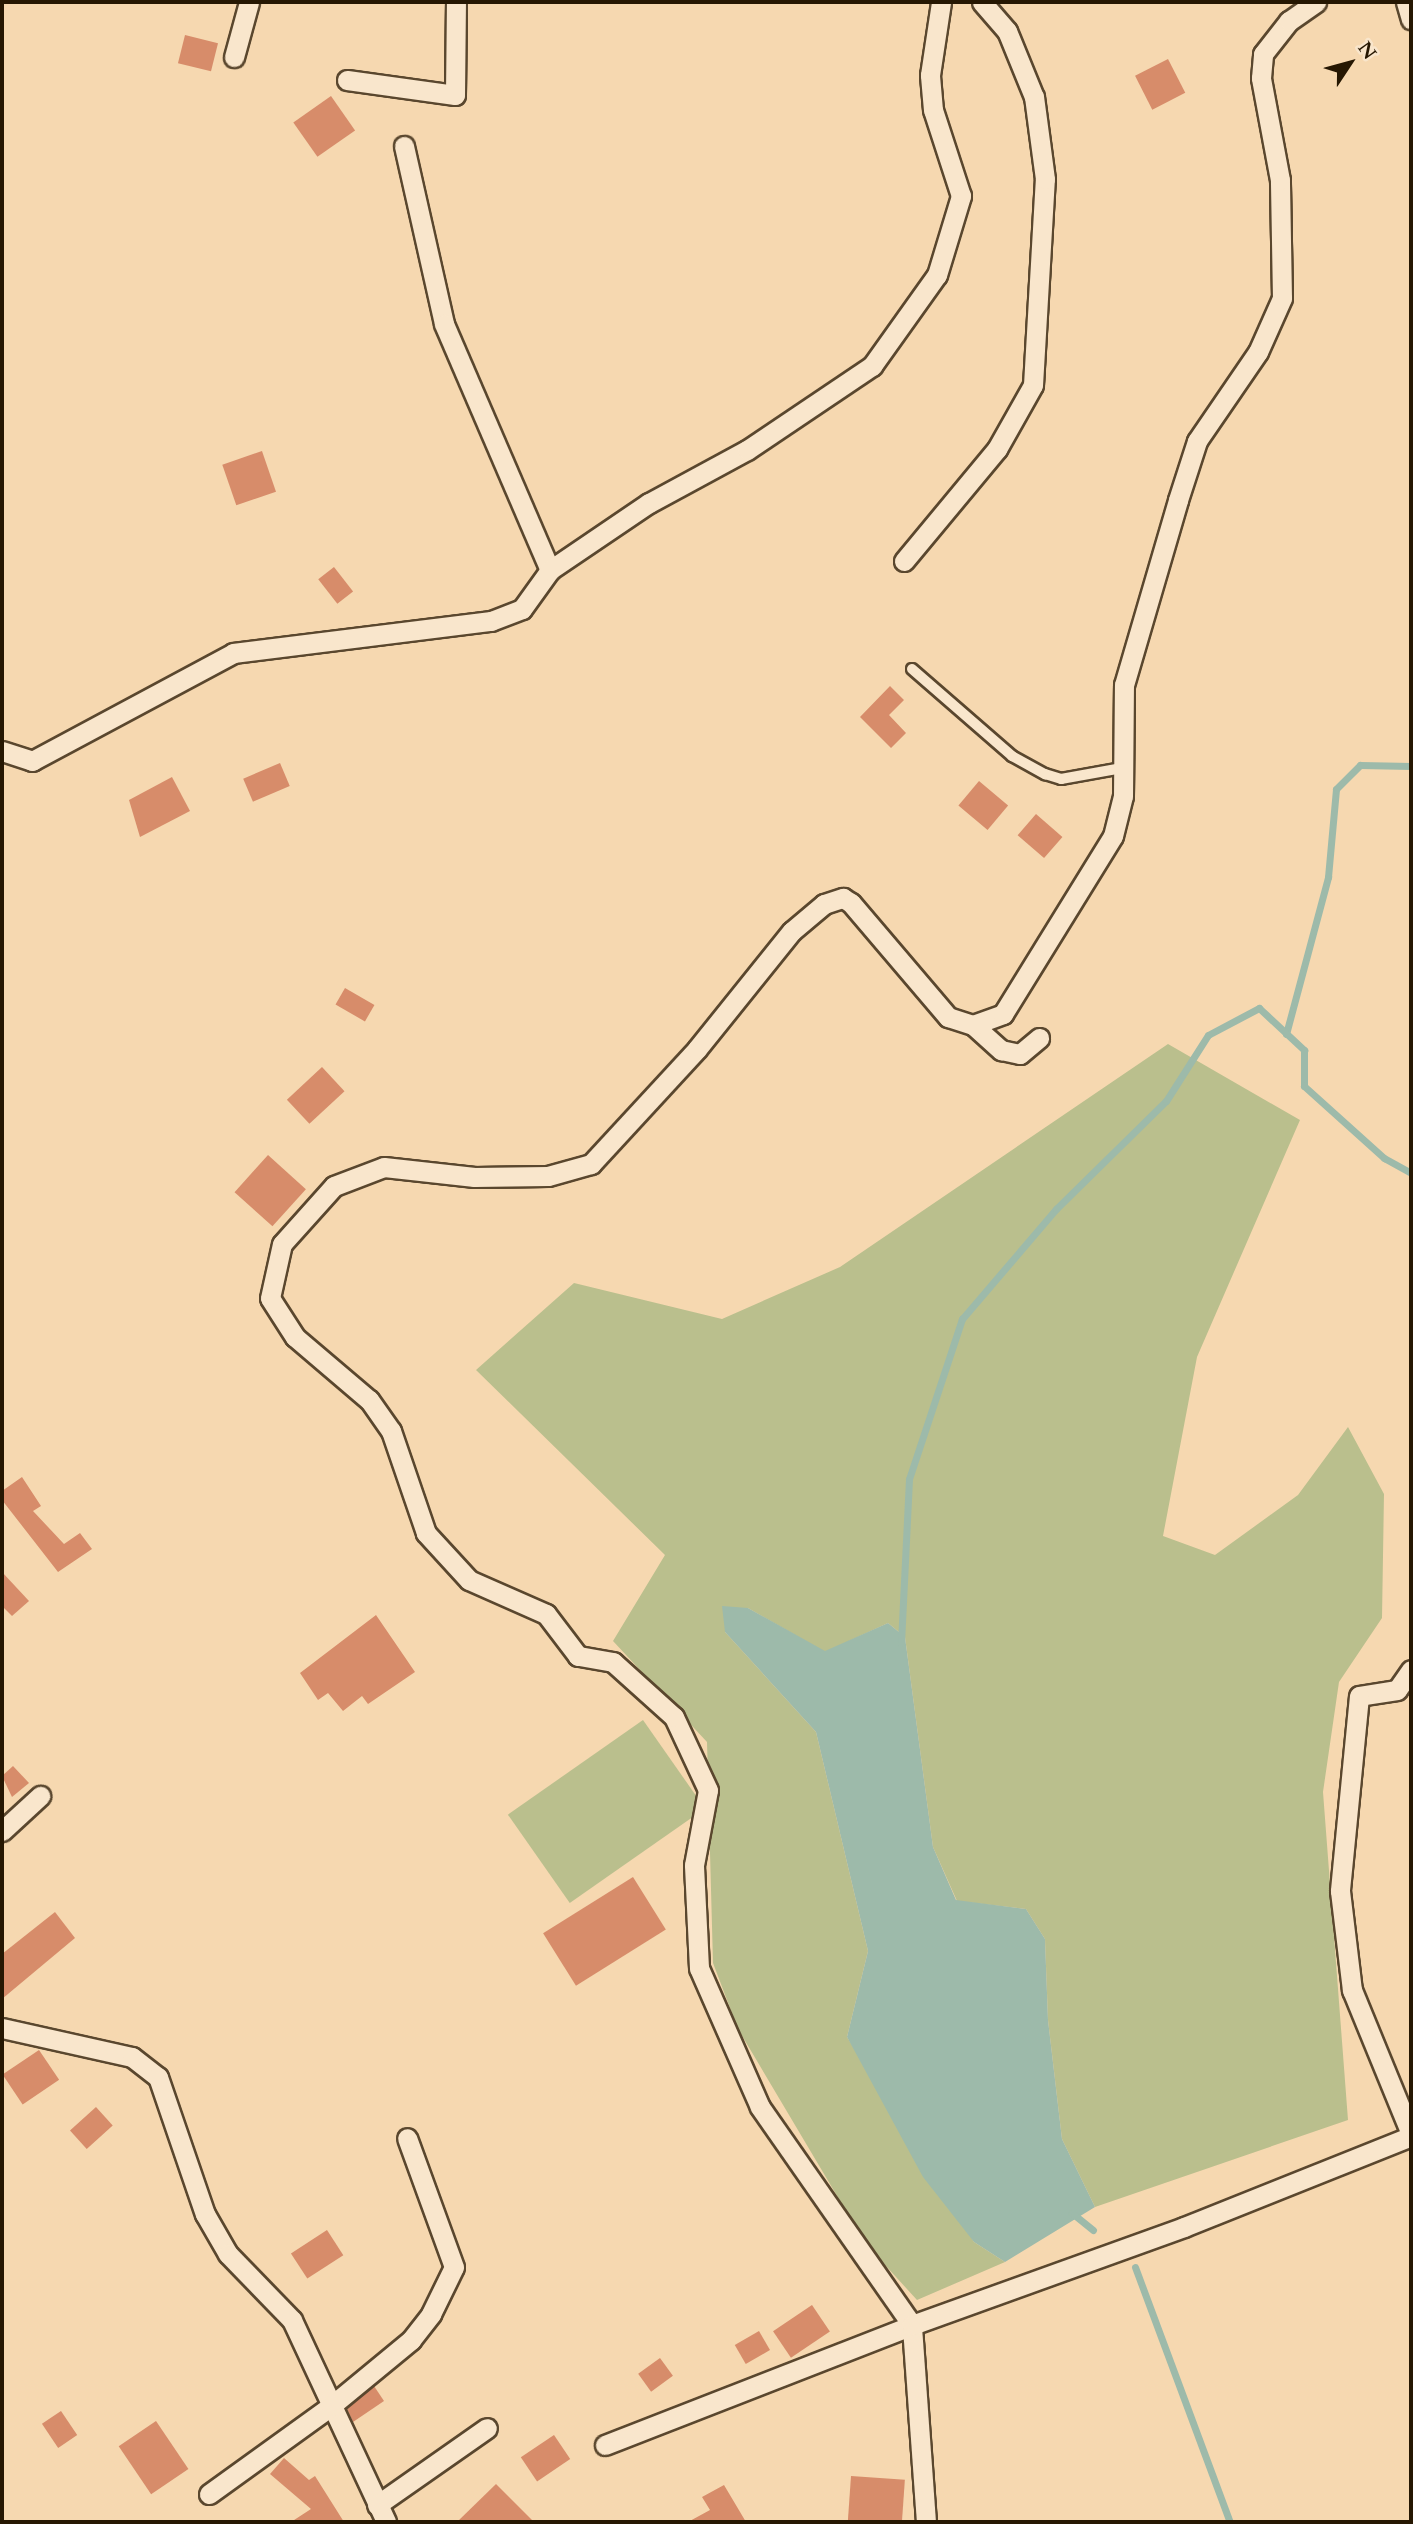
<!DOCTYPE html>
<style>
body{margin:0}
#map{position:relative;width:1413px;height:2524px;overflow:hidden;background:#f6d8b0;font-family:Cardo,serif}
div>[style]{position:absolute}
.green>*{inset:0;background:#babf8d;transform-origin:0 0}
.water>*{inset:0;background:#9dbaaa}
.stream>*{height:7px;margin:-3.5px;padding:0 3.5px;transform-origin:3.5px;border-radius:3.5px;background:#9dbaaa}
.building>*{inset:0;background:#d78c6a;transform-origin:0 0}
.roads{filter:drop-shadow(2px 0 #5a472e) drop-shadow(-2px 0 #5a472e) drop-shadow(0 2px #5a472e) drop-shadow(0 -2px #5a472e)}
.lane>*{height:10px;margin:-5px;padding:0 5px;transform-origin:5px;border-radius:5px;background:#f9e6cc}
.street>*{height:19px;margin:-9.5px;padding:0 9.5px;transform-origin:9.5px;border-radius:9.5px;background:#f9e6cc}
span{translate:-50% -50%;white-space:nowrap;text-align:center;line-height:1.15;-webkit-text-stroke:5px #f9e6cc;paint-order:stroke}
.frame{position:absolute;inset:0;border:4px solid #261702;pointer-events:none}
.north{position:absolute;left:1315px;top:28px;width:70px;height:70px;-webkit-text-stroke:5px #f9e6cc;paint-order:stroke;rotate:54deg;font-size:19px;font-weight:700;line-height:28px;text-align:center;color:#261702}
.north::after{content:'';display:block;margin:auto;width:24px;height:32px;background:#261702;clip-path:polygon(50% 0,100% 100%,50% 72%,0 100%)}
</style>
<div id="map">
<div class="green">
<i style="clip-path:polygon(1168px 1044px,1300px 1120px,1197px 1357px,1163px 1536px,1215px 1555px,1298px 1495px,1348px 1427px,1384px 1494px,1382px 1618px,1339px 1682px,1323px 1792px,1348px 2120px,1095px 2207px,1062px 2139px,1048px 2020px,1045px 1939px,1026px 1909px,957px 1901px,933px 1847px,905px 1637px,888px 1623px,825px 1652px,748px 1608px,725px 1632px,816px 1732px,868px 1951px,847px 2037px,974px 2242px,1005px 2262px,917px 2300px,865px 2243px,738px 2029px,713px 1963px,707px 1742px,613px 1641px,665px 1555px,476px 1370px,574px 1283px,722px 1319px,840px 1267px)"></i>
<i style="left:643px;top:1720px;width:108px;height:165px;rotate:55deg"></i>
</div>
<div class="water">
<i style="clip-path:polygon(722px 1606px,748px 1608px,825px 1651px,888px 1623px,905px 1637px,933px 1847px,956px 1900px,1026px 1909px,1045px 1939px,1048px 2020px,1062px 2139px,1095px 2207px,1005px 2262px,974px 2242px,923px 2177px,847px 2037px,868px 1951px,816px 1732px,725px 1632px)"></i>
</div>
<div class="stream">
<i style="left:1286px;top:1034px;width:163px;rotate:-75deg"></i>
<i style="left:1328px;top:877px;width:88px;rotate:-84.8deg"></i>
<i style="left:1336px;top:789px;width:34px;rotate:-45deg"></i>
<i style="left:1360px;top:765px;width:51px;rotate:1.1deg"></i>
<i style="left:901px;top:1643px;width:164px;rotate:-87.2deg"></i>
<i style="left:909px;top:1479px;width:169px;rotate:-71.7deg"></i>
<i style="left:962px;top:1319px;width:145px;rotate:-49.5deg"></i>
<i style="left:1056px;top:1209px;width:154px;rotate:-44.5deg"></i>
<i style="left:1166px;top:1101px;width:78px;rotate:-57.5deg"></i>
<i style="left:1208px;top:1035px;width:58px;rotate:-27.9deg"></i>
<i style="left:1259px;top:1008px;width:62px;rotate:43deg"></i>
<i style="left:1304px;top:1050px;width:36px;rotate:90deg"></i>
<i style="left:1304px;top:1086px;width:108px;rotate:42deg"></i>
<i style="left:1384px;top:1158px;width:31px;rotate:29deg"></i>
<i style="left:1072px;top:2213px;width:27px;rotate:39deg"></i>
<i style="left:1135px;top:2267px;width:272px;rotate:69.6deg"></i>
</div>
<div class="building">
<i style="left:185px;top:35px;width:34px;height:29px;rotate:14deg"></i>
<i style="left:1168px;top:59px;width:38px;height:37px;rotate:63deg"></i>
<i style="left:331px;top:96px;width:42px;height:46px;rotate:55deg"></i>
<i style="left:262px;top:451px;width:43px;height:42px;rotate:71deg"></i>
<i style="left:334px;top:567px;width:31px;height:20px;rotate:52deg"></i>
<i style="clip-path:polygon(890px 686px,904px 700px,889px 715px,906px 733px,891px 748px,860px 717px)"></i>
<i style="left:280px;top:763px;width:25px;height:40px;rotate:67deg"></i>
<i style="clip-path:polygon(172px 777px,190px 811px,140px 837px,129px 800px)"></i>
<i style="left:979px;top:781px;width:38px;height:32px;rotate:40deg"></i>
<i style="left:1036px;top:814px;width:35px;height:28px;rotate:41deg"></i>
<i style="left:345px;top:988px;width:34px;height:19px;rotate:30deg"></i>
<i style="left:322px;top:1067px;width:33px;height:48px;rotate:47deg"></i>
<i style="left:268px;top:1155px;width:51px;height:50px;rotate:42deg"></i>
<i style="clip-path:polygon(22px 1477px,41px 1506px,33px 1511px,64px 1544px,80px 1533px,92px 1549px,58px 1572px,2px 1500px,2px 1491px)"></i>
<i style="clip-path:polygon(2px 1572px,29px 1601px,12px 1616px,2px 1606px)"></i>
<i style="clip-path:polygon(376px 1615px,415px 1672px,368px 1704px,362px 1696px,343px 1711px,328px 1693px,318px 1700px,300px 1673px)"></i>
<i style="clip-path:polygon(13px 1766px,29px 1783px,12px 1797px,2px 1776px)"></i>
<i style="left:633px;top:1877px;width:62px;height:106px;rotate:58deg"></i>
<i style="clip-path:polygon(55px 1912px,75px 1938px,2px 1999px,2px 1954px)"></i>
<i style="left:39px;top:2050px;width:36px;height:44px;rotate:56deg"></i>
<i style="left:96px;top:2107px;width:25px;height:35px;rotate:48deg"></i>
<i style="left:327px;top:2230px;width:30px;height:43px;rotate:57deg"></i>
<i style="left:812px;top:2305px;width:32px;height:47px;rotate:56deg"></i>
<i style="left:759px;top:2331px;width:22px;height:28px;rotate:60deg"></i>
<i style="left:660px;top:2358px;width:22px;height:27px;rotate:54deg"></i>
<i style="clip-path:polygon(374px 2386px,384px 2401px,353px 2422px,347px 2409px)"></i>
<i style="left:61px;top:2411px;width:29px;height:23px;rotate:56deg"></i>
<i style="left:156px;top:2421px;width:58px;height:45px;rotate:56deg"></i>
<i style="left:554px;top:2435px;width:29px;height:40px;rotate:56deg"></i>
<i style="clip-path:polygon(284px 2458px,309px 2480px,315px 2476px,344px 2522px,291px 2522px,311px 2509px,270px 2474px)"></i>
<i style="left:851px;top:2476px;width:54px;height:46px;rotate:4deg"></i>
<i style="clip-path:polygon(496px 2484px,534px 2522px,457px 2522px)"></i>
<i style="clip-path:polygon(724px 2485px,746px 2522px,688px 2522px,710px 2510px,702px 2497px)"></i>
</div>
<div class="roads">
<div class="lane">
<i style="left:912px;top:669px;width:133px;rotate:41deg"></i>
<i style="left:1012px;top:756px;width:38px;rotate:29deg"></i>
<i style="left:1045px;top:774px;width:17px;rotate:17deg"></i>
<i style="left:1061px;top:779px;width:62px;rotate:-10.2deg"></i>
</div>
<div class="street">
<i style="left:1406px;top:2px;width:18px;rotate:74deg"></i>
<i style="left:234px;top:57px;width:57px;rotate:-74.7deg"></i>
<i style="left:347px;top:80px;width:109px;rotate:7.9deg"></i>
<i style="left:455px;top:95px;width:93px;rotate:-89.4deg"></i>
<i style="left:404px;top:146px;width:182px;rotate:77.3deg"></i>
<i style="left:444px;top:324px;width:268px;rotate:66.7deg"></i>
<i style="left:904px;top:561px;width:146px;rotate:-50.3deg"></i>
<i style="left:997px;top:449px;width:73px;rotate:-60.6deg"></i>
<i style="left:1033px;top:385px;width:206px;rotate:-86.7deg"></i>
<i style="left:1045px;top:179px;width:83px;rotate:-97.6deg"></i>
<i style="left:1034px;top:97px;width:71px;rotate:-112.2deg"></i>
<i style="left:1007px;top:31px;width:38px;rotate:-131deg"></i>
<i style="left:2px;top:751px;width:32px;rotate:18deg"></i>
<i style="left:32px;top:761px;width:228px;rotate:-28.2deg"></i>
<i style="left:233px;top:653px;width:260px;rotate:-7.1deg"></i>
<i style="left:491px;top:621px;width:33px;rotate:-21deg"></i>
<i style="left:522px;top:609px;width:48px;rotate:-54.3deg"></i>
<i style="left:550px;top:570px;width:120px;rotate:-34.1deg"></i>
<i style="left:649px;top:503px;width:111px;rotate:-28.4deg"></i>
<i style="left:747px;top:450px;width:151px;rotate:-33.9deg"></i>
<i style="left:872px;top:366px;width:112px;rotate:-54.5deg"></i>
<i style="left:937px;top:275px;width:83px;rotate:-73.1deg"></i>
<i style="left:961px;top:196px;width:90px;rotate:-108deg"></i>
<i style="left:933px;top:110px;width:35px;rotate:-95deg"></i>
<i style="left:930px;top:75px;width:74px;rotate:-81.4deg"></i>
<i style="left:973px;top:1025px;width:38px;rotate:42deg"></i>
<i style="left:1001px;top:1050px;width:19px;rotate:12deg"></i>
<i style="left:1020px;top:1054px;width:25px;rotate:-40deg"></i>
<i style="left:1411px;top:1670px;width:24px;rotate:125deg"></i>
<i style="left:1397px;top:1690px;width:38px;rotate:171deg"></i>
<i style="left:1359px;top:1696px;width:196px;rotate:95.6deg"></i>
<i style="left:1340px;top:1891px;width:100px;rotate:83.1deg"></i>
<i style="left:1352px;top:1990px;width:156px;rotate:67.7deg"></i>
<i style="left:2px;top:1831px;width:52px;rotate:-42.6deg"></i>
<i style="left:2px;top:2028px;width:133px;rotate:12.6deg"></i>
<i style="left:132px;top:2057px;width:33px;rotate:38deg"></i>
<i style="left:158px;top:2077px;width:145px;rotate:71.1deg"></i>
<i style="left:205px;top:2214px;width:46px;rotate:60.1deg"></i>
<i style="left:228px;top:2254px;width:92px;rotate:45.9deg"></i>
<i style="left:292px;top:2320px;width:223px;rotate:65deg"></i>
<i style="left:605px;top:2445px;width:330px;rotate:-21.3deg"></i>
<i style="left:912px;top:2325px;width:266px;rotate:-124.9deg"></i>
<i style="left:760px;top:2107px;width:152px;rotate:-113.7deg"></i>
<i style="left:699px;top:1968px;width:103px;rotate:-92.8deg"></i>
<i style="left:694px;top:1865px;width:76px;rotate:-79.4deg"></i>
<i style="left:708px;top:1790px;width:81px;rotate:-115deg"></i>
<i style="left:674px;top:1717px;width:82px;rotate:-138deg"></i>
<i style="left:613px;top:1662px;width:36px;rotate:-170deg"></i>
<i style="left:578px;top:1656px;width:53px;rotate:-127.3deg"></i>
<i style="left:546px;top:1614px;width:84px;rotate:-156.2deg"></i>
<i style="left:469px;top:1580px;width:64px;rotate:-132.5deg"></i>
<i style="left:426px;top:1533px;width:108px;rotate:-108.9deg"></i>
<i style="left:391px;top:1431px;width:38px;rotate:-125deg"></i>
<i style="left:369px;top:1400px;width:97px;rotate:-139.6deg"></i>
<i style="left:295px;top:1337px;width:46px;rotate:-122.7deg"></i>
<i style="left:270px;top:1298px;width:55px;rotate:-77.5deg"></i>
<i style="left:282px;top:1244px;width:78px;rotate:-48.1deg"></i>
<i style="left:334px;top:1186px;width:53px;rotate:-20.8deg"></i>
<i style="left:384px;top:1167px;width:91px;rotate:6.3deg"></i>
<i style="left:474px;top:1177px;width:74px;rotate:-0.8deg"></i>
<i style="left:548px;top:1176px;width:45px;rotate:-15.6deg"></i>
<i style="left:591px;top:1164px;width:156px;rotate:-47.3deg"></i>
<i style="left:697px;top:1049px;width:151px;rotate:-51.2deg"></i>
<i style="left:792px;top:931px;width:42px;rotate:-40.2deg"></i>
<i style="left:824px;top:904px;width:20px;rotate:-18deg"></i>
<i style="left:843px;top:898px;width:9px;rotate:32deg"></i>
<i style="left:851px;top:903px;width:150px;rotate:49.6deg"></i>
<i style="left:948px;top:1017px;width:26px;rotate:18deg"></i>
<i style="left:973px;top:1025px;width:32px;rotate:-20deg"></i>
<i style="left:1003px;top:1014px;width:209px;rotate:-58.3deg"></i>
<i style="left:1113px;top:836px;width:41px;rotate:-76deg"></i>
<i style="left:1123px;top:796px;width:111px;rotate:-89.5deg"></i>
<i style="left:1124px;top:685px;width:193px;rotate:-73.7deg"></i>
<i style="left:1178px;top:500px;width:62px;rotate:-72.1deg"></i>
<i style="left:1197px;top:441px;width:108px;rotate:-55.6deg"></i>
<i style="left:1258px;top:352px;width:59px;rotate:-66deg"></i>
<i style="left:1282px;top:298px;width:118px;rotate:-91deg"></i>
<i style="left:1280px;top:180px;width:104px;rotate:-100.6deg"></i>
<i style="left:1261px;top:78px;width:24px;rotate:-85deg"></i>
<i style="left:1263px;top:54px;width:42px;rotate:-51.8deg"></i>
<i style="left:1289px;top:21px;width:33px;rotate:-35deg"></i>
<i style="left:209px;top:2494px;width:150px;rotate:-35.8deg"></i>
<i style="left:331px;top:2406px;width:104px;rotate:-39.5deg"></i>
<i style="left:411px;top:2340px;width:33px;rotate:-52deg"></i>
<i style="left:431px;top:2314px;width:52px;rotate:-63.9deg"></i>
<i style="left:454px;top:2267px;width:137px;rotate:-110deg"></i>
<i style="left:377px;top:2505px;width:134px;rotate:-35deg"></i>
<i style="left:926px;top:2522px;width:197px;rotate:-94.1deg"></i>
<i style="left:912px;top:2325px;width:289px;rotate:-19.8deg"></i>
<i style="left:1184px;top:2227px;width:245px;rotate:-21.8deg"></i>
</div>
</div>
<div class="frame"></div>
<div class="north">N</div>
</div>
